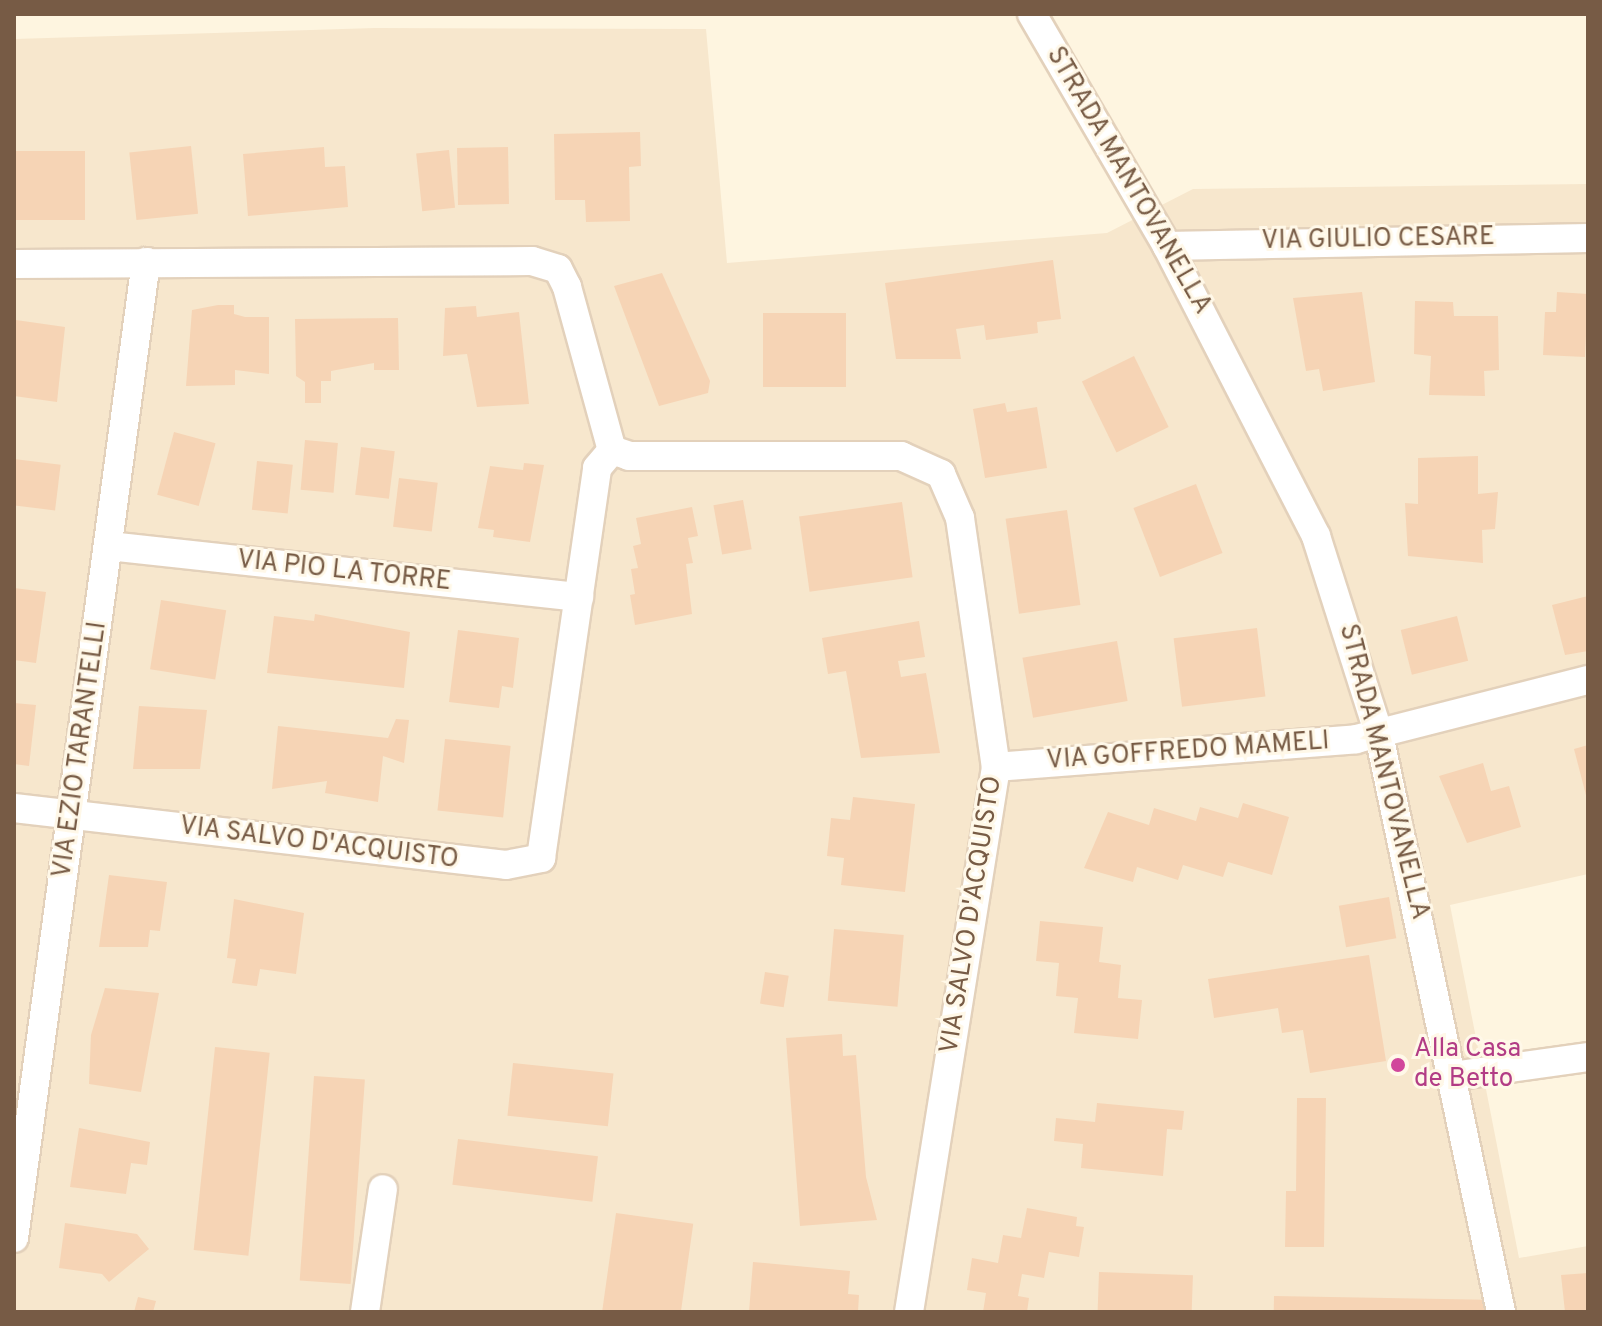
<!DOCTYPE html>
<style>
body{margin:0}
#map{position:relative;width:1602px;height:1326px;overflow:hidden;background:#fef5e0;font-family:Overpass,sans-serif}
div>[style]{position:absolute}
.residential>*{inset:0;background:#f7e7cd}
.building>*{inset:0;background:#f6d4b5;transform-origin:0 0}
.roads{filter:drop-shadow(2px 0 #e3d1bb) drop-shadow(-2px 0 #e3d1bb) drop-shadow(0 2px #e3d1bb) drop-shadow(0 -2px #e3d1bb)}
.minor>*{height:28px;margin:-14px;padding:0 14px;transform-origin:14px;border-radius:14px;background:#fff}
.dots>*{width:22px;height:22px;translate:-50% -50%;box-sizing:border-box;border:4px solid #fff8e8;border-radius:50%}
span{translate:-50% -50%;white-space:nowrap;text-align:center;line-height:1.15;-webkit-text-stroke:6px #fff8e8;paint-order:stroke}
.street-label{font-size:26px;color:#775b45}
.hotel-label{font-size:26px;color:#b23c85}
.left{translate:0 -50%;text-align:left}
.frame{position:absolute;inset:0;border:16px solid #775b45;pointer-events:none}
</style>
<div id="map">
<div class="residential">
<i style="clip-path:polygon(375px 28px,706px 29px,727px 263px,1107px 233px,1193px 189px,1588px 184px,1588px 874px,1450px 905px,1519px 1258px,1588px 1246px,1588px 1312px,14px 1312px,14px 39px)"></i>
</div>
<div class="building">
<i style="clip-path:polygon(640px 132px,641px 166px,629px 167px,630px 221px,586px 222px,585px 200px,555px 200px,554px 134px)"></i>
<i style="left:191px;top:146px;width:68px;height:62px;rotate:84deg"></i>
<i style="clip-path:polygon(324px 147px,325px 167px,345px 166px,348px 207px,248px 216px,243px 154px)"></i>
<i style="left:508px;top:147px;width:57px;height:51px;rotate:89deg"></i>
<i style="left:449px;top:150px;width:58px;height:33px;rotate:84deg"></i>
<i style="left:14px;top:151px;width:71px;height:69px"></i>
<i style="clip-path:polygon(1053px 260px,1061px 319px,1037px 322px,1038px 333px,986px 340px,984px 325px,956px 329px,961px 359px,896px 359px,885px 283px)"></i>
<i style="clip-path:polygon(662px 273px,710px 381px,708px 393px,659px 406px,614px 286px)"></i>
<i style="clip-path:polygon(1362px 292px,1375px 382px,1323px 391px,1319px 369px,1306px 371px,1293px 298px)"></i>
<i style="clip-path:polygon(1557px 292px,1588px 294px,1585px 357px,1543px 355px,1545px 312px,1556px 312px)"></i>
<i style="clip-path:polygon(1415px 301px,1453px 302px,1454px 316px,1498px 316px,1499px 370px,1484px 371px,1485px 396px,1429px 395px,1431px 356px,1414px 354px)"></i>
<i style="clip-path:polygon(218px 305px,234px 305px,234px 314px,245px 317px,269px 317px,269px 374px,235px 370px,235px 385px,186px 386px,192px 310px)"></i>
<i style="clip-path:polygon(476px 306px,477px 317px,519px 312px,529px 404px,477px 407px,467px 354px,443px 356px,445px 308px)"></i>
<i style="left:763px;top:313px;width:83px;height:74px"></i>
<i style="clip-path:polygon(398px 318px,399px 370px,374px 370px,374px 363px,331px 371px,331px 381px,321px 381px,321px 403px,305px 403px,305px 382px,296px 376px,295px 319px)"></i>
<i style="clip-path:polygon(16px 320px,65px 327px,57px 402px,14px 396px)"></i>
<i style="left:1134px;top:356px;width:79px;height:58px;rotate:64deg"></i>
<i style="clip-path:polygon(1005px 403px,1007px 412px,1037px 407px,1047px 468px,985px 478px,973px 409px)"></i>
<i style="left:174px;top:432px;width:43px;height:65px;rotate:15deg"></i>
<i style="left:305px;top:440px;width:33px;height:50px;rotate:5deg"></i>
<i style="left:361px;top:447px;width:34px;height:48px;rotate:7deg"></i>
<i style="clip-path:polygon(1478px 456px,1478px 494px,1498px 492px,1495px 529px,1482px 530px,1483px 563px,1408px 556px,1405px 503px,1418px 504px,1418px 458px)"></i>
<i style="left:14px;top:459px;width:47px;height:46px;rotate:7deg"></i>
<i style="left:257px;top:461px;width:36px;height:49px;rotate:6deg"></i>
<i style="clip-path:polygon(524px 463px,544px 465px,530px 542px,493px 537px,494px 530px,478px 528px,490px 466px,523px 470px)"></i>
<i style="left:399px;top:478px;width:39px;height:49px;rotate:7deg"></i>
<i style="left:1196px;top:484px;width:74px;height:67px;rotate:69deg"></i>
<i style="left:743px;top:500px;width:50px;height:30px;rotate:80deg"></i>
<i style="left:902px;top:502px;width:76px;height:104px;rotate:82deg"></i>
<i style="clip-path:polygon(692px 507px,698px 536px,688px 538px,693px 563px,686px 564px,692px 614px,635px 625px,630px 595px,635px 594px,631px 569px,638px 568px,633px 546px,641px 544px,636px 518px)"></i>
<i style="left:1067px;top:510px;width:96px;height:62px;rotate:82deg"></i>
<i style="clip-path:polygon(14px 588px,46px 592px,36px 663px,14px 660px)"></i>
<i style="clip-path:polygon(1588px 596px,1588px 651px,1565px 655px,1552px 605px)"></i>
<i style="left:161px;top:600px;width:66px;height:70px;rotate:9deg"></i>
<i style="clip-path:polygon(315px 614px,410px 632px,404px 688px,267px 673px,274px 616px,314px 621px)"></i>
<i style="left:1457px;top:616px;width:46px;height:58px;rotate:76deg"></i>
<i style="clip-path:polygon(919px 621px,925px 657px,898px 661px,901px 677px,926px 673px,940px 753px,861px 758px,846px 671px,828px 674px,822px 638px)"></i>
<i style="left:1257px;top:628px;width:69px;height:84px;rotate:83deg"></i>
<i style="clip-path:polygon(458px 630px,519px 638px,513px 688px,502px 686px,499px 708px,449px 702px)"></i>
<i style="left:1117px;top:641px;width:61px;height:96px;rotate:80deg"></i>
<i style="clip-path:polygon(14px 703px,36px 705px,29px 766px,14px 764px)"></i>
<i style="clip-path:polygon(139px 706px,207px 710px,200px 769px,133px 769px)"></i>
<i style="clip-path:polygon(396px 719px,409px 720px,404px 763px,383px 756px,378px 802px,325px 793px,327px 781px,272px 789px,278px 726px,388px 738px)"></i>
<i style="left:445px;top:739px;width:66px;height:72px;rotate:6deg"></i>
<i style="clip-path:polygon(1588px 745px,1588px 799px,1587px 799px,1574px 749px)"></i>
<i style="clip-path:polygon(1483px 763px,1491px 791px,1509px 786px,1521px 827px,1467px 843px,1439px 776px)"></i>
<i style="clip-path:polygon(853px 797px,915px 804px,905px 892px,841px 885px,844px 858px,827px 856px,831px 818px,850px 820px)"></i>
<i style="clip-path:polygon(1243px 803px,1289px 817px,1272px 875px,1228px 862px,1223px 877px,1183px 865px,1178px 880px,1137px 867px,1133px 882px,1084px 868px,1108px 812px,1149px 825px,1154px 808px,1196px 821px,1200px 807px,1238px 818px)"></i>
<i style="clip-path:polygon(109px 875px,167px 882px,160px 931px,150px 930px,148px 947px,99px 947px)"></i>
<i style="left:1389px;top:897px;width:42px;height:51px;rotate:80deg"></i>
<i style="clip-path:polygon(234px 899px,304px 913px,296px 974px,260px 969px,257px 986px,232px 983px,236px 959px,227px 958px)"></i>
<i style="clip-path:polygon(1040px 921px,1103px 927px,1099px 962px,1121px 965px,1118px 998px,1142px 1000px,1138px 1039px,1074px 1033px,1078px 998px,1056px 996px,1059px 963px,1036px 961px)"></i>
<i style="left:834px;top:929px;width:70px;height:72px;rotate:5deg"></i>
<i style="clip-path:polygon(1369px 955px,1386px 1061px,1310px 1073px,1303px 1030px,1282px 1033px,1278px 1008px,1214px 1018px,1208px 979px)"></i>
<i style="left:765px;top:972px;width:24px;height:32px;rotate:9deg"></i>
<i style="clip-path:polygon(105px 988px,159px 993px,141px 1092px,89px 1084px,91px 1035px)"></i>
<i style="clip-path:polygon(842px 1034px,843px 1056px,856px 1055px,866px 1177px,877px 1220px,800px 1226px,786px 1038px)"></i>
<i style="left:215px;top:1047px;width:55px;height:204px;rotate:6deg"></i>
<i style="left:513px;top:1063px;width:101px;height:53px;rotate:6deg"></i>
<i style="left:314px;top:1076px;width:51px;height:205px;rotate:4deg"></i>
<i style="clip-path:polygon(1297px 1098px,1326px 1098px,1324px 1247px,1285px 1247px,1286px 1191px,1296px 1191px)"></i>
<i style="clip-path:polygon(1097px 1103px,1184px 1111px,1182px 1130px,1167px 1129px,1163px 1176px,1081px 1168px,1083px 1144px,1054px 1141px,1056px 1118px,1095px 1122px)"></i>
<i style="clip-path:polygon(79px 1128px,150px 1142px,147px 1165px,131px 1163px,126px 1194px,70px 1187px)"></i>
<i style="left:458px;top:1139px;width:141px;height:46px;rotate:7deg"></i>
<i style="clip-path:polygon(1027px 1208px,1077px 1217px,1076px 1226px,1084px 1227px,1079px 1257px,1049px 1252px,1044px 1278px,1022px 1274px,1018px 1296px,1029px 1298px,1027px 1312px,983px 1312px,986px 1293px,967px 1290px,972px 1258px,998px 1263px,1003px 1235px,1021px 1238px)"></i>
<i style="left:616px;top:1213px;width:78px;height:100px;rotate:8deg"></i>
<i style="clip-path:polygon(65px 1223px,137px 1234px,149px 1249px,109px 1282px,102px 1274px,59px 1268px)"></i>
<i style="clip-path:polygon(753px 1262px,850px 1271px,848px 1294px,859px 1295px,858px 1312px,749px 1312px)"></i>
<i style="left:1099px;top:1272px;width:94px;height:40px;rotate:2deg"></i>
<i style="clip-path:polygon(1588px 1273px,1588px 1312px,1565px 1312px,1561px 1275px)"></i>
<i style="left:1274px;top:1296px;width:212px;height:16px;rotate:1deg"></i>
<i style="clip-path:polygon(138px 1297px,156px 1301px,153px 1312px,134px 1312px)"></i>
</div>
<div class="roads">
<div class="minor">
<i style="left:1032px;top:14px;width:268px;rotate:59.8deg"></i>
<i style="left:1167px;top:246px;width:326px;rotate:62.8deg"></i>
<i style="left:1316px;top:536px;width:209px;rotate:72.4deg"></i>
<i style="left:1379px;top:735px;width:590px;rotate:78.06deg"></i>
<i style="left:1167px;top:246px;width:421px;rotate:-1.1deg"></i>
<i style="left:14px;top:264px;width:518px;rotate:-0.33deg"></i>
<i style="left:532px;top:261px;width:27px;rotate:17deg"></i>
<i style="left:558px;top:269px;width:20px;rotate:63deg"></i>
<i style="left:567px;top:287px;width:169px;rotate:74.6deg"></i>
<i style="left:612px;top:450px;width:18px;rotate:19deg"></i>
<i style="left:629px;top:456px;width:272px"></i>
<i style="left:901px;top:456px;width:44px;rotate:24.2deg"></i>
<i style="left:941px;top:474px;width:48px;rotate:66.6deg"></i>
<i style="left:960px;top:518px;width:252px;rotate:81.8deg"></i>
<i style="left:996px;top:767px;width:552px;rotate:99.07deg"></i>
<i style="left:109px;top:546px;width:473px;rotate:6.2deg"></i>
<i style="left:996px;top:767px;width:361px;rotate:-4.4deg"></i>
<i style="left:1356px;top:739px;width:239px;rotate:-14.3deg"></i>
<i style="left:14px;top:808px;width:495px;rotate:6.6deg"></i>
<i style="left:506px;top:865px;width:36px;rotate:-11deg"></i>
<i style="left:541px;top:858px;width:394px;rotate:-81.8deg"></i>
<i style="left:597px;top:468px;width:23px;rotate:-50deg"></i>
<i style="left:1453px;top:1076px;width:136px;rotate:-8deg"></i>
<i style="left:14px;top:1238px;width:985px;rotate:-82.3deg"></i>
<i style="left:365px;top:1312px;width:124px;rotate:-81.7deg"></i>
</div>
</div>
<div class="dots">
<i style="left:1398px;top:1065px;background:#d1479c"></i>
</div>
<div class="street-label">
<span style="left:1128px;top:181px;rotate:60deg">STRADA MANTOVANELLA</span>
<span style="left:1378px;top:240px;rotate:-1deg">VIA GIULIO CESARE</span>
<span style="left:344px;top:572px;rotate:6deg">VIA PIO LA TORRE</span>
<span style="left:81px;top:750px;rotate:-82deg">VIA EZIO TARANTELLI</span>
<span style="left:1188px;top:752px;rotate:-4deg">VIA GOFFREDO MAMELI</span>
<span style="left:1383px;top:772px;rotate:76deg">STRADA MANTOVANELLA</span>
<span style="left:319px;top:844px;rotate:7deg">VIA SALVO D'ACQUISTO</span>
<span style="left:972px;top:915px;rotate:-81deg">VIA SALVO D'ACQUISTO</span>
</div>
<div class="hotel-label">
<span class="left" style="left:1414px;top:1065px">Alla Casa<br>de Betto</span>
</div>
<div class="frame"></div>
</div>
